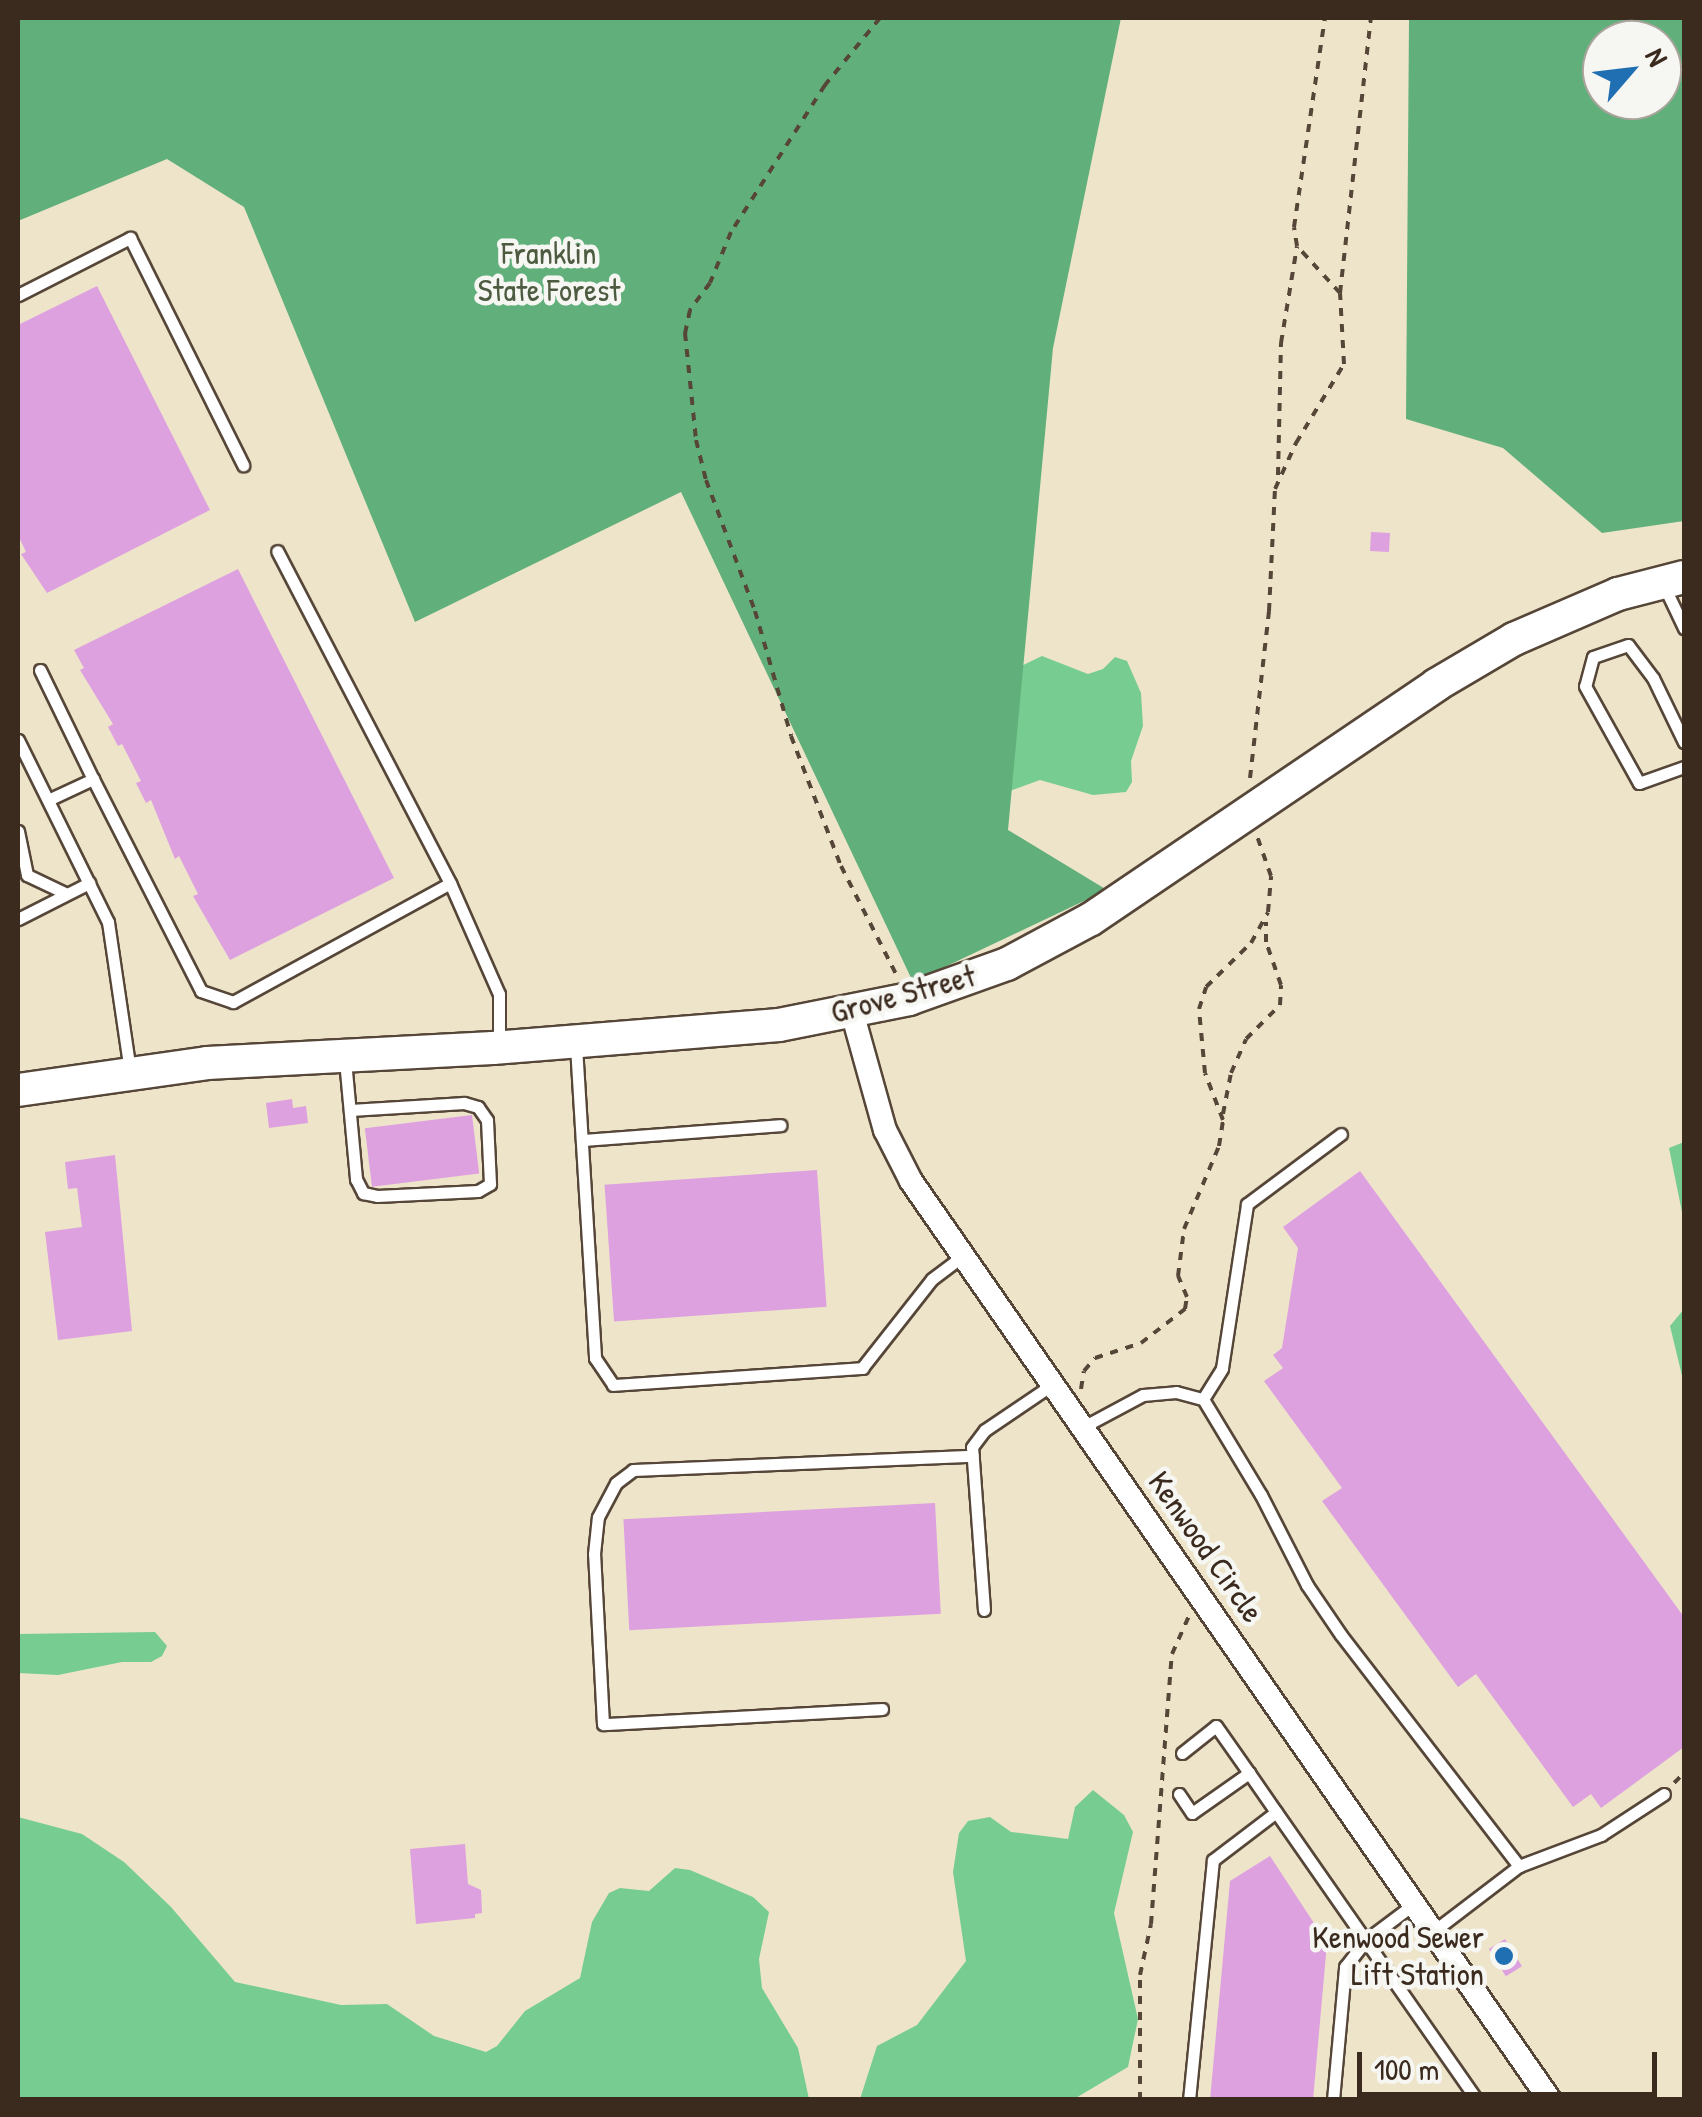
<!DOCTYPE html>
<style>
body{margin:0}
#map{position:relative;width:1702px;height:2117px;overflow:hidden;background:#eee4ca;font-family:"Patrick Hand",sans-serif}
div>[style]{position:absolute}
.green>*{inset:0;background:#77cd91}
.forest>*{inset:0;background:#61b07b}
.building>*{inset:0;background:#dda1df;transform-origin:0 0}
.path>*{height:4px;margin-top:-2px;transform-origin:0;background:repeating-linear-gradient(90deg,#564638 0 8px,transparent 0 16px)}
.roads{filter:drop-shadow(2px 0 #564638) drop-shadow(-2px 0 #564638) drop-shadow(0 2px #564638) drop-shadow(0 -2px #564638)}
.service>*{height:11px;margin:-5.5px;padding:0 5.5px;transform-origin:5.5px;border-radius:5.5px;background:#fff}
.minor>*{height:22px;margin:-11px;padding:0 11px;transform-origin:11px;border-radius:11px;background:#fff}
.secondary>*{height:32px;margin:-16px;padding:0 16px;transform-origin:16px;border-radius:16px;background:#fff}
.dots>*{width:28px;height:28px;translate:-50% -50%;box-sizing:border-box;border:5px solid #f6f6f2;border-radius:50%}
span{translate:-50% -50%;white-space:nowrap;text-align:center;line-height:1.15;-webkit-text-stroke:9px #f6f6f2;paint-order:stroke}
.park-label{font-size:32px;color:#4d5b40}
.street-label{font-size:32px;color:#3b2a1e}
.poi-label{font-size:32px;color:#3b2a1e}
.right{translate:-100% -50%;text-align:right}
.frame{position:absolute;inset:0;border:20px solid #3b2a1e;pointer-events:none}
.north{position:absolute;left:1582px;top:20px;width:100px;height:100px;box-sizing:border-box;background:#f6f6f2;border:2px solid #aba49d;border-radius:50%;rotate:62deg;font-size:28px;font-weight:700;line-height:40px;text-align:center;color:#3b2a1e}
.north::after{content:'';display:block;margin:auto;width:35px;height:45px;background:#1f6fb2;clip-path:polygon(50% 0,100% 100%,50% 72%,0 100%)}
.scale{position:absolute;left:1357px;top:2052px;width:300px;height:45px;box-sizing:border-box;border:5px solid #3b2a1e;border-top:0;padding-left:12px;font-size:30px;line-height:35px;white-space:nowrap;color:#3b2a1e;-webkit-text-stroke:8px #f6f6f2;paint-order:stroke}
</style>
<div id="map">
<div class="green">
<i style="clip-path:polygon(1042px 656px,1088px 674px,1103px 669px,1115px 657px,1127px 661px,1141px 693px,1143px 726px,1131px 761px,1132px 782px,1126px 792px,1093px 795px,1040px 780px,1007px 792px,998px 677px)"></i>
<i style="clip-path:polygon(1684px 1142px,1684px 1222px,1669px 1148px)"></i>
<i style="clip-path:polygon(1684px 1309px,1684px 1384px,1670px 1326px)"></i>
<i style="clip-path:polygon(155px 1632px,167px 1646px,162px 1656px,151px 1662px,122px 1662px,58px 1675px,18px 1673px,18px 1634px)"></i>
<i style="clip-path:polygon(1093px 1790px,1124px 1815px,1133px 1832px,1114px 1913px,1138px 2019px,1128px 2067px,1074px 2099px,860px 2099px,877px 2046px,917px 2025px,966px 1961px,953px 1872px,959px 1833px,968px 1821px,990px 1817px,1011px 1832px,1068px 1839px,1075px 1807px)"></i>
<i style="clip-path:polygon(18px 1817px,82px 1834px,124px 1862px,171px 1907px,235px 1982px,341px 2005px,387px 2004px,434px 2036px,486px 2052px,497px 2046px,525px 2011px,580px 1978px,592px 1922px,609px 1893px,620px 1888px,649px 1891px,675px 1868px,690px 1870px,753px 1897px,769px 1912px,759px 1959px,762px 1988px,798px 2048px,809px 2099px,18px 2099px)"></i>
</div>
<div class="forest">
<i style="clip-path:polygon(18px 18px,1121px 18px,1053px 348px,1008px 830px,1107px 890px,913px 982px,681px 492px,415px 622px,244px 207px,167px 159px,18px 221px)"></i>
<i style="clip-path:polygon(evenodd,1409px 18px,1684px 18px,1684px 521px,1602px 533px,1503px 448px,1406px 419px,1409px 18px,1602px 40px,1662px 40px,1662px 100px,1602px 100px,1602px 40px)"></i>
</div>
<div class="building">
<i style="clip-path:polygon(97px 286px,210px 510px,47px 593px,21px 554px,26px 552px,18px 535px,18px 325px)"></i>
<i style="left:1371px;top:532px;width:19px;height:19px;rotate:3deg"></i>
<i style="clip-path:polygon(238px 569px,394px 878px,230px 960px,193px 896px,198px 894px,179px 856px,175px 859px,151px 800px,146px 803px,136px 783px,141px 781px,122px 744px,118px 746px,108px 727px,113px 724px,80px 670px,84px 668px,74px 650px)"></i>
<i style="clip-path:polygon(292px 1099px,293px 1108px,306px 1106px,308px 1123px,269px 1128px,266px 1103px)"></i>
<i style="left:472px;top:1115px;width:59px;height:108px;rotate:83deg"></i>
<i style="clip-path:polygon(115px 1155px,132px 1331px,58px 1340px,45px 1232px,82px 1227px,77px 1188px,68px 1189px,65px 1162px)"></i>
<i style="left:817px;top:1170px;width:137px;height:213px;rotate:86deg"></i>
<i style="clip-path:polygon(1360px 1171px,1684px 1617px,1684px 1747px,1601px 1808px,1591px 1794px,1573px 1807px,1476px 1674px,1458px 1687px,1322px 1501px,1342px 1488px,1264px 1381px,1283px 1368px,1273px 1355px,1282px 1348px,1298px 1248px,1283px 1227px)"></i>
<i style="left:935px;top:1503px;width:111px;height:312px;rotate:87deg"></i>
<i style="clip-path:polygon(465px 1844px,468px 1884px,481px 1890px,482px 1913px,475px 1914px,475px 1918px,416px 1924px,410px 1849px)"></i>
<i style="clip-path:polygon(1270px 1856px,1327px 1943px,1313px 2100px,1210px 2100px,1230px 1881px)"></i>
<i style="left:1505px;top:1939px;width:32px;height:19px;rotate:58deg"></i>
</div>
<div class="path">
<i style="left:880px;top:18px;width:87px;rotate:129.4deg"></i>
<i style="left:825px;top:85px;width:174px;rotate:122.6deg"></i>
<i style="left:731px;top:232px;width:55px;rotate:112.4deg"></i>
<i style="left:710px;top:283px;width:34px;rotate:127deg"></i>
<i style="left:690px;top:310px;width:24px;rotate:102deg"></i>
<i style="left:685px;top:333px;width:108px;rotate:84.1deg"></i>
<i style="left:696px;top:440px;width:41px;rotate:76deg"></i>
<i style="left:706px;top:480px;width:140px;rotate:69.5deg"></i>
<i style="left:755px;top:611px;width:130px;rotate:73.9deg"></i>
<i style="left:791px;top:736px;width:139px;rotate:69deg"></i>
<i style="left:841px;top:866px;width:123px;rotate:63deg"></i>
<i style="left:1340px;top:293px;width:277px;rotate:-83.6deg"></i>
<i style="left:1278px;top:475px;width:132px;rotate:-88.7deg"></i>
<i style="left:1281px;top:343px;width:98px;rotate:-80.6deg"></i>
<i style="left:1250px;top:778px;width:168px;rotate:-83.5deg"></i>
<i style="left:1269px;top:611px;width:122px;rotate:-87.2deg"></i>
<i style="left:1275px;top:489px;width:51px;rotate:-65.5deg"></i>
<i style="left:1296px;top:443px;width:92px;rotate:-58.7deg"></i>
<i style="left:1344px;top:364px;width:71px;rotate:-93.2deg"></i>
<i style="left:1340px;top:293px;width:64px;rotate:-132.5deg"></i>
<i style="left:1297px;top:246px;width:19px;rotate:-99deg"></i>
<i style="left:1294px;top:227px;width:211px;rotate:-81.6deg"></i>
<i style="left:1223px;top:1114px;width:42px;rotate:-79deg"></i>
<i style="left:1231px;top:1073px;width:37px;rotate:-66deg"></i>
<i style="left:1246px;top:1039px;width:48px;rotate:-45deg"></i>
<i style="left:1280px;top:1005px;width:20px;rotate:-87deg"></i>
<i style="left:1281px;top:985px;width:46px;rotate:-109.2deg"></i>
<i style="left:1266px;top:942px;width:20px;rotate:-90deg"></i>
<i style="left:1081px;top:1389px;width:18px;rotate:-81deg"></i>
<i style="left:1084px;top:1371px;width:17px;rotate:-50deg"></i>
<i style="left:1095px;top:1358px;width:48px;rotate:-18.1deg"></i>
<i style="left:1141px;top:1343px;width:56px;rotate:-37.7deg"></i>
<i style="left:1185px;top:1309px;width:12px;rotate:-81deg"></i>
<i style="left:1187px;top:1297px;width:23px;rotate:-113deg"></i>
<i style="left:1178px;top:1276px;width:47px;rotate:-82.7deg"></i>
<i style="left:1184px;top:1229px;width:90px;rotate:-67.1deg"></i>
<i style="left:1219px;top:1146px;width:26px;rotate:-81deg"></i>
<i style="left:1223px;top:1120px;width:50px;rotate:-111deg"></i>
<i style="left:1205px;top:1073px;width:64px;rotate:-95.4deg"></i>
<i style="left:1199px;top:1009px;width:23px;rotate:-72deg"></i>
<i style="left:1206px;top:987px;width:63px;rotate:-44.4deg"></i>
<i style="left:1251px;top:943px;width:35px;rotate:-61deg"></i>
<i style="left:1268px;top:912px;width:36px;rotate:-85deg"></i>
<i style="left:1271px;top:876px;width:42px;rotate:-109.3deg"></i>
<i style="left:1674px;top:1783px;width:14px;rotate:-45deg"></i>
<i style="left:1140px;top:2100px;width:125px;rotate:-90deg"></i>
<i style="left:1140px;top:1975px;width:52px;rotate:-77.8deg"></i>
<i style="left:1151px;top:1924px;width:271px;rotate:-85.6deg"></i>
<i style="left:1172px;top:1654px;width:42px;rotate:-65.9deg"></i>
</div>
<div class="roads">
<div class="service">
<i style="left:18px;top:295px;width:126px;rotate:-27deg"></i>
<i style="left:130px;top:238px;width:254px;rotate:63.5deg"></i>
<i style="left:1664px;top:586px;width:47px;rotate:64.5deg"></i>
<i style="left:40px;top:670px;width:121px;rotate:64.1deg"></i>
<i style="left:18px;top:740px;width:203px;rotate:63.7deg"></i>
<i style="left:108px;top:922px;width:151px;rotate:81.6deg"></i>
<i style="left:1684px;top:742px;width:71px;rotate:-115.8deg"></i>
<i style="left:1653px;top:678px;width:41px;rotate:-127.1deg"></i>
<i style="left:1628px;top:645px;width:37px;rotate:161deg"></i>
<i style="left:1593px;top:657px;width:30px;rotate:105deg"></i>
<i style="left:1585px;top:686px;width:111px;rotate:60.9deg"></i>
<i style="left:1639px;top:783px;width:48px;rotate:-19.6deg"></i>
<i style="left:48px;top:800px;width:50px;rotate:-25deg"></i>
<i style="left:93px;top:779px;width:238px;rotate:63deg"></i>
<i style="left:201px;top:991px;width:34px;rotate:19deg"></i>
<i style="left:233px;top:1002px;width:247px;rotate:-28.7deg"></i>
<i style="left:450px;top:883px;width:374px;rotate:-117.5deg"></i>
<i style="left:18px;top:831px;width:45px;rotate:78.4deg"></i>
<i style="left:27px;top:875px;width:44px;rotate:25.4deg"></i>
<i style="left:450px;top:883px;width:121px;rotate:66.2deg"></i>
<i style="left:499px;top:994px;width:49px;rotate:90deg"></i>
<i style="left:18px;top:919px;width:80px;rotate:-26.9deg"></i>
<i style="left:576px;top:1046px;width:313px;rotate:86.5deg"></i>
<i style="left:595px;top:1358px;width:32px;rotate:56deg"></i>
<i style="left:613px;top:1385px;width:250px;rotate:-3.9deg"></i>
<i style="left:862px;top:1368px;width:113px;rotate:-51.8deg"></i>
<i style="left:932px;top:1279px;width:39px;rotate:-37deg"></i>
<i style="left:345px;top:1060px;width:120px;rotate:84.7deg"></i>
<i style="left:356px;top:1179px;width:16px;rotate:63deg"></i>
<i style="left:363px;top:1193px;width:14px;rotate:12deg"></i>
<i style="left:377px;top:1196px;width:101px;rotate:-2.8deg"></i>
<i style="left:478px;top:1191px;width:14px;rotate:-30deg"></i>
<i style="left:490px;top:1184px;width:64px;rotate:-92.7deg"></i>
<i style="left:487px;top:1120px;width:16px;rotate:-125deg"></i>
<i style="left:478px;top:1107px;width:15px;rotate:-164deg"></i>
<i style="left:464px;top:1103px;width:114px;rotate:176.5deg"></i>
<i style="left:582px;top:1140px;width:199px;rotate:-4.3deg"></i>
<i style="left:1203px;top:1399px;width:36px;rotate:-58deg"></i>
<i style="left:1222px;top:1368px;width:166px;rotate:-81.3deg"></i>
<i style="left:1247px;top:1204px;width:117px;rotate:-36.7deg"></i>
<i style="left:1083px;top:1427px;width:68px;rotate:-28.1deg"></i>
<i style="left:1143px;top:1395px;width:33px;rotate:-5deg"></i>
<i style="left:1176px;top:1392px;width:28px;rotate:15deg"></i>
<i style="left:1203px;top:1399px;width:112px;rotate:58.9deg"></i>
<i style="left:1261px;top:1495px;width:101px;rotate:62.9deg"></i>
<i style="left:1307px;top:1585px;width:60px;rotate:55.8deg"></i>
<i style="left:1341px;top:1635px;width:292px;rotate:52.4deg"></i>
<i style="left:1519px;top:1866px;width:107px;rotate:142.6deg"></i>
<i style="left:984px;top:1610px;width:163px;rotate:-94.2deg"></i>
<i style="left:972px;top:1447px;width:21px;rotate:-53deg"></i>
<i style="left:985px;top:1430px;width:82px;rotate:-34.1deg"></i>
<i style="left:882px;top:1709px;width:279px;rotate:176.9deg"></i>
<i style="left:603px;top:1724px;width:170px;rotate:-93deg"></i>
<i style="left:594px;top:1554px;width:37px;rotate:-84deg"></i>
<i style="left:598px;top:1517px;width:38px;rotate:-62deg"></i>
<i style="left:616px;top:1483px;width:21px;rotate:-37deg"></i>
<i style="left:633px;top:1470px;width:340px;rotate:-2.4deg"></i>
<i style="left:1182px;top:1753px;width:43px;rotate:-38.5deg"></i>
<i style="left:1216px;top:1726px;width:57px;rotate:54.9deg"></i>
<i style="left:1179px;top:1794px;width:23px;rotate:56deg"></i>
<i style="left:1192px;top:1813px;width:70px;rotate:-35.1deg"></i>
<i style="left:1249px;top:1773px;width:47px;rotate:55.3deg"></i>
<i style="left:1519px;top:1866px;width:88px;rotate:-20.7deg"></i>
<i style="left:1601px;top:1835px;width:75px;rotate:-33.1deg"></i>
<i style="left:1189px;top:2100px;width:241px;rotate:-84.3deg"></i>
<i style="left:1213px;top:1860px;width:79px;rotate:-37.3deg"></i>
<i style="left:1276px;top:1812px;width:351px;rotate:55.1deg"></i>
<i style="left:1333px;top:2100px;width:134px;rotate:-84.8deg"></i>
<i style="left:1345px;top:1967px;width:34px;rotate:-52deg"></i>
<i style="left:1366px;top:1940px;width:60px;rotate:-36.9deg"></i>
</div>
<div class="minor">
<i style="left:852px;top:1012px;width:123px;rotate:74.4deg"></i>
<i style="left:885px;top:1130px;width:57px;rotate:63deg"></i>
<i style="left:911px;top:1181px;width:1119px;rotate:55.19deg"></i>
</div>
<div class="secondary">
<i style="left:18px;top:1090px;width:191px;rotate:-8.1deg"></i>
<i style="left:207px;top:1063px;width:286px;rotate:-3deg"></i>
<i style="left:493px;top:1048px;width:287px;rotate:-4.6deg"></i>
<i style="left:779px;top:1025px;width:133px;rotate:-11.3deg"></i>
<i style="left:909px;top:999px;width:104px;rotate:-19.7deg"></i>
<i style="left:1007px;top:964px;width:95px;rotate:-28.2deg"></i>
<i style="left:1091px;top:919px;width:417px;rotate:-34.1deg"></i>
<i style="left:1436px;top:685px;width:91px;rotate:-30.5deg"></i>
<i style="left:1514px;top:639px;width:113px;rotate:-23.4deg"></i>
<i style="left:1618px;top:594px;width:68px;rotate:-14.4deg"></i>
</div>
</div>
<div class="dots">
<i style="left:1504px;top:1956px;background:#1f6fb2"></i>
</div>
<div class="park-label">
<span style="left:549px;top:272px">Franklin<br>State Forest</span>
</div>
<div class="street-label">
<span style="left:903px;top:994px;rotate:-15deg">Grove Street</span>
<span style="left:1206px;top:1547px;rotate:55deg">Kenwood Circle</span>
</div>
<div class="poi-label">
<span class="right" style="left:1484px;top:1956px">Kenwood Sewer<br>Lift Station</span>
</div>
<div class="frame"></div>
<div class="north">N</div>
<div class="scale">100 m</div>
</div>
